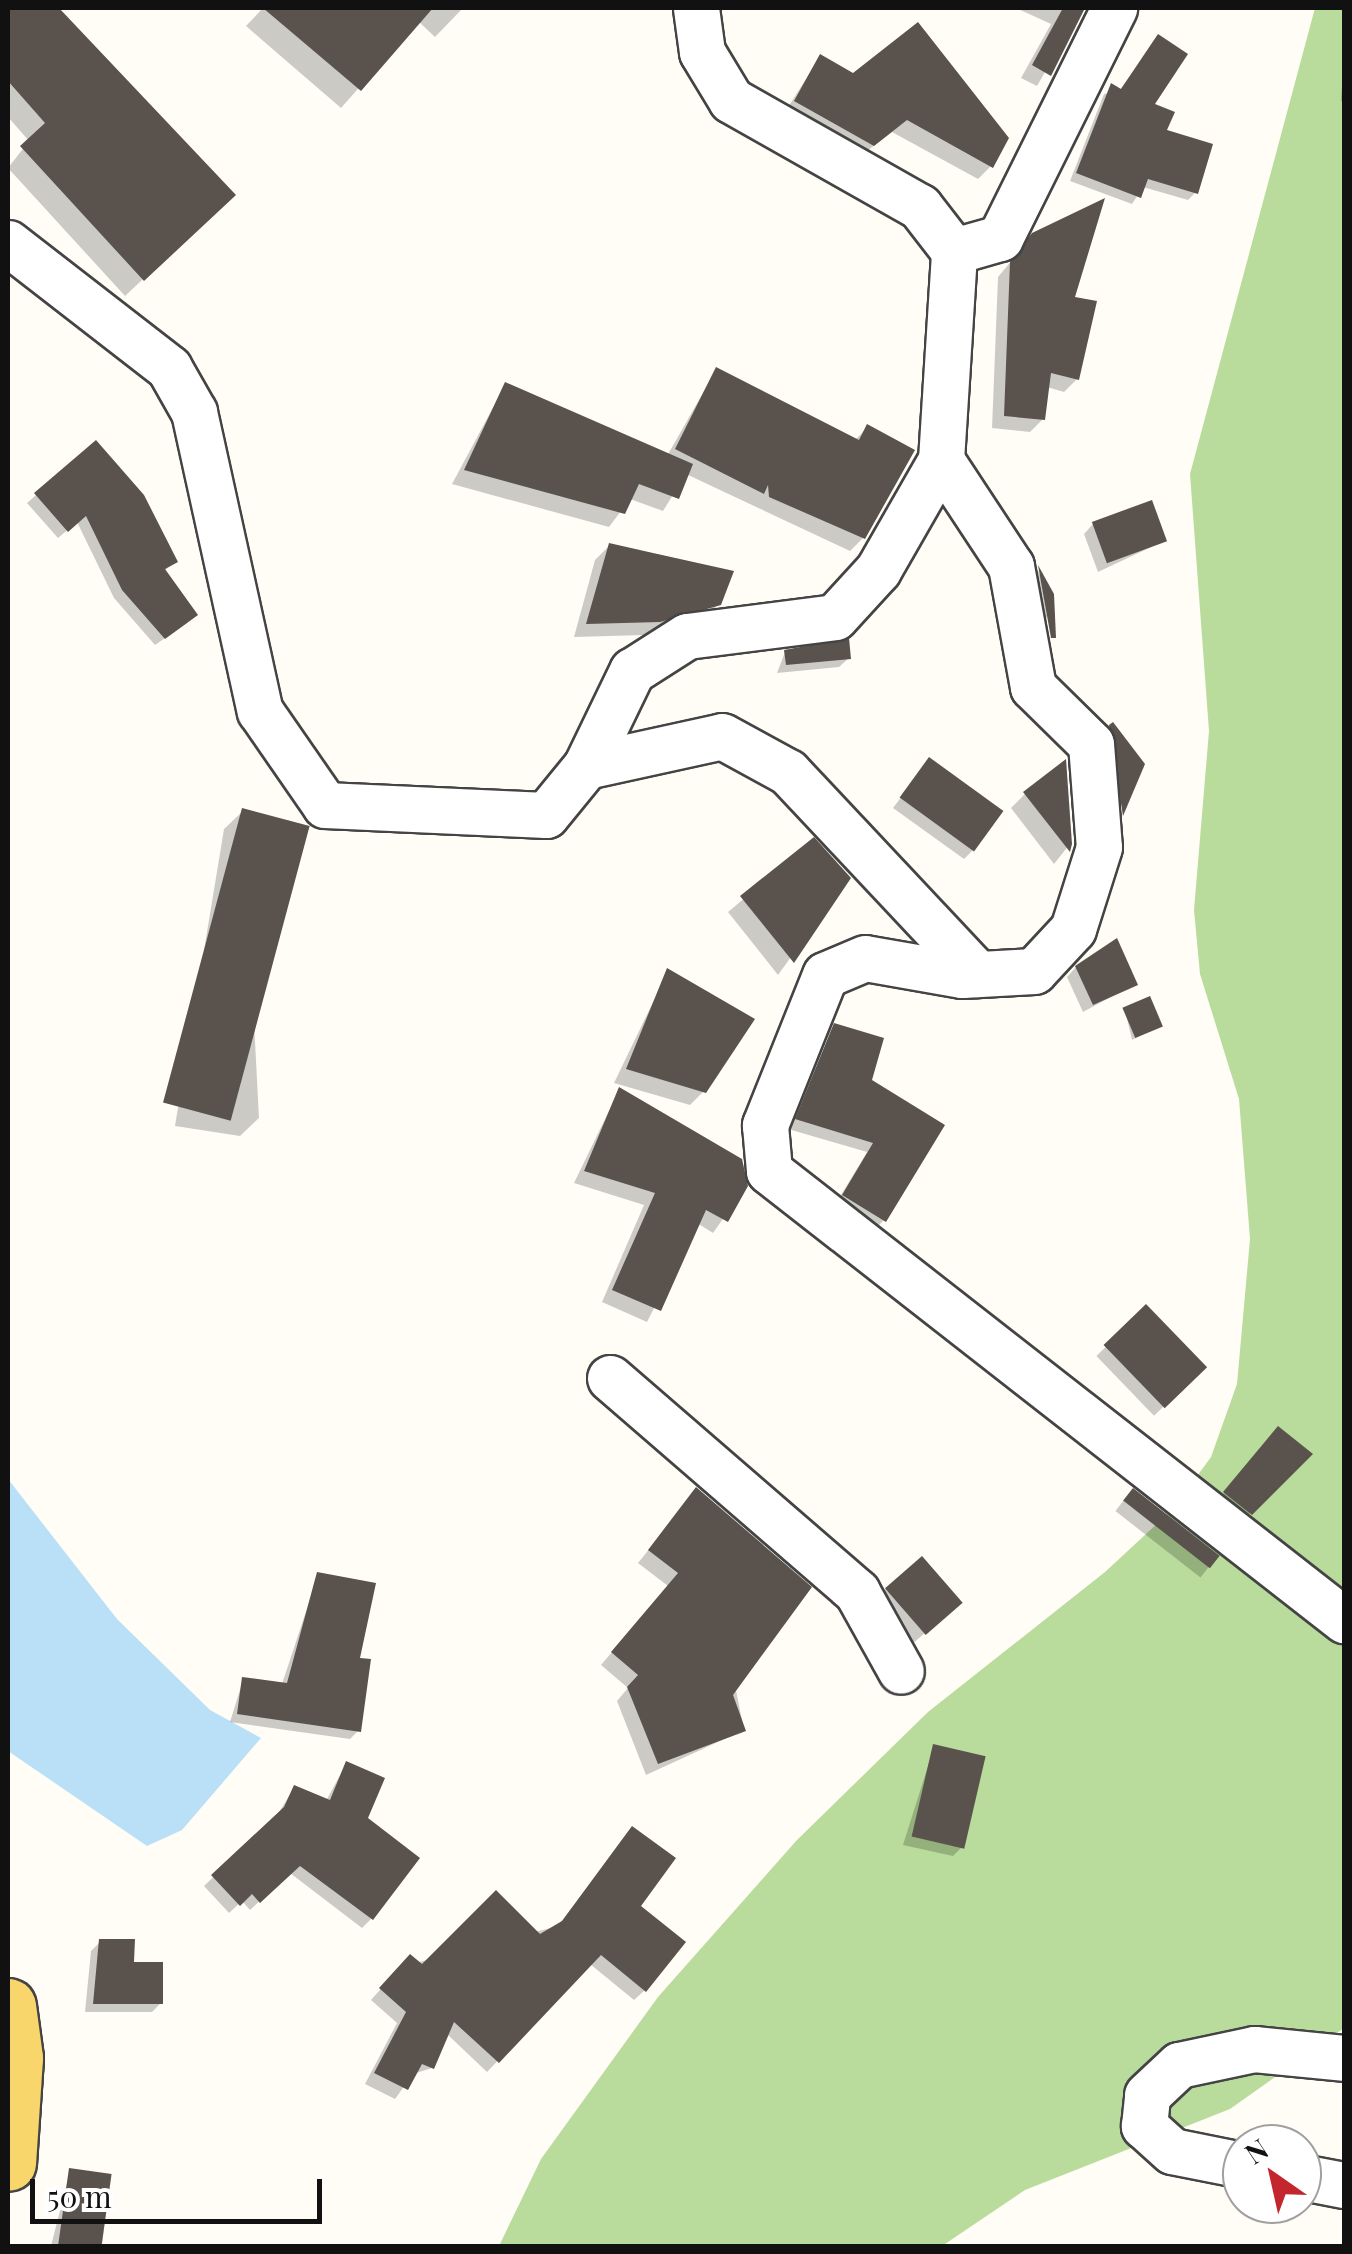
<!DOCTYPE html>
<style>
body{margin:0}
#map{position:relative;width:1352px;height:2254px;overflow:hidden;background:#fffdf5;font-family:"Playfair Display",serif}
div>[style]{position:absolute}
.forest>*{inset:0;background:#b9dc9c}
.water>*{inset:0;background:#b9e0f7}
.shadow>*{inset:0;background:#0003;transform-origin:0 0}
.building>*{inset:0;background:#5a524d;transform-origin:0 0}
.roads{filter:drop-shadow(2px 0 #444) drop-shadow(-2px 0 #444) drop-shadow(0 2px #444) drop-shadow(0 -2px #444)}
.minor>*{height:45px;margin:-22.5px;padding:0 22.5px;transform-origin:22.5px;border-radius:22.5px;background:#fff}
.major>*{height:55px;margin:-27.5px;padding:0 27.5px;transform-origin:27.5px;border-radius:27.5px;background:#f9d66b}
span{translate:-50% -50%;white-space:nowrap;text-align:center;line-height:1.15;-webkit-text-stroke:10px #fff;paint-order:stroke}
.frame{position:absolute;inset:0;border:10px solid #111;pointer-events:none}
.north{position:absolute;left:1222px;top:2124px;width:100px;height:100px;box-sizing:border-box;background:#fff;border:2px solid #a0a0a0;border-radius:50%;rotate:326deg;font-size:28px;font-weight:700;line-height:40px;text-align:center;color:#111}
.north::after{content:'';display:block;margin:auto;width:35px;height:45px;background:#c4262e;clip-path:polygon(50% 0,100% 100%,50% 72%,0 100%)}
.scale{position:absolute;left:30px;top:2179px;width:292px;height:45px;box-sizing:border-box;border:5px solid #111;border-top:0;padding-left:12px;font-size:30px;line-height:35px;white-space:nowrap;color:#111;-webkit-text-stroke:8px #fff;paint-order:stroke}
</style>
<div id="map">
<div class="forest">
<i style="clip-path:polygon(1315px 8px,1344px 8px,1344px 2028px,1230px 2109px,1025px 2190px,942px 2246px,499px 2246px,541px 2159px,658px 1997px,797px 1840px,928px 1712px,1105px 1572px,1173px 1509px,1211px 1457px,1237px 1384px,1250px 1239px,1239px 1099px,1200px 974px,1194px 910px,1209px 731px,1190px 474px)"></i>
</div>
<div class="water">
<i style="clip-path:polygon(8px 1479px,117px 1619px,210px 1710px,261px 1738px,182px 1830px,147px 1846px,8px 1751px)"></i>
</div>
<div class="shadow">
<i style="clip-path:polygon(8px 8px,57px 8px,233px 195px,125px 296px,8px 168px,29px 141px,8px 117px)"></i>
<i style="clip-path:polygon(263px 8px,463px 8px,435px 37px,418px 21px,341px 108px,246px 26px)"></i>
<i style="clip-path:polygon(1016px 8px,1082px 8px,1037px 86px,1021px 78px,1051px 24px)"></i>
<i style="clip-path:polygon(1158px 37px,1151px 105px,1196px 192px,1188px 200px,1143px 187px,1132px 204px,1070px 181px,1104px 94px,1119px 91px)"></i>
<i style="clip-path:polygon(820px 57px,991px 166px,978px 179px,892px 132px,859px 157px,783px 115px)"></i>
<i style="clip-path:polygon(1344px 57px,1344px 101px,1341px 101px)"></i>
<i style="clip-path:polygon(1033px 235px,1072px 299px,1077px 379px,1064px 392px,1047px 387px,1043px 419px,1030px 432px,992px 428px,998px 277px)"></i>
<i style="clip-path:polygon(716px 370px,855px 440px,868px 427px,863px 538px,850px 551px,686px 474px,663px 511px,630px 499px,609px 527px,452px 484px,505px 385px,667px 456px)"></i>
<i style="clip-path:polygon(95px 443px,175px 562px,164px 571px,187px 623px,155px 645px,114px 598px,77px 522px,58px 538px,27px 503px)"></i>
<i style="clip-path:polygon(1093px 524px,1164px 541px,1098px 572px,1084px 534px)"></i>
<i style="clip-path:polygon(609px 546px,719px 604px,705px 618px,644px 635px,574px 637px,595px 560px)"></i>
<i style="clip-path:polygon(1037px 569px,1051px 595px,1042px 643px,1030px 577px)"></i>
<i style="clip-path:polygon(785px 652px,849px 658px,839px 667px,777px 673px)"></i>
<i style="clip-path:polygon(1109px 729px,1142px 764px,1109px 826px,1097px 742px)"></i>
<i style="clip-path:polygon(929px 760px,973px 850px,964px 859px,893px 808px)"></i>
<i style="clip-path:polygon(1025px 794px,1070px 844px,1054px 864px,1011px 808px)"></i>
<i style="clip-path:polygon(243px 811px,259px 1118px,240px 1136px,175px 1126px,224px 829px)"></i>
<i style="clip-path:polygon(813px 841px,848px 878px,778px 975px,728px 912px)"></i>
<i style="clip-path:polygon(1076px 967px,1135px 984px,1083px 1012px,1067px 977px)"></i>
<i style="clip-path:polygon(668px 971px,704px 1091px,690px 1105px,614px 1083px)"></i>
<i style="clip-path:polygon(1125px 1010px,1160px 1025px,1132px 1040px)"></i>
<i style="clip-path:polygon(835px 1026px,869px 1081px,884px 1220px,875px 1229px,835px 1205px,867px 1152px,788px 1129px)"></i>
<i style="clip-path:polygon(619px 1090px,746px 1186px,713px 1233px,697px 1223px,647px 1322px,602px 1302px,644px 1205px,574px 1183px)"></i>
<i style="left:1146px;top:1308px;width:83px;height:69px;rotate:46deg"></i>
<i style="clip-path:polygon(1269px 1438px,1309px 1454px,1241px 1522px,1216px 1503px)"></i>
<i style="clip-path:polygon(696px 1491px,744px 1730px,646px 1775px,617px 1701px,628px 1688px,601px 1665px,668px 1586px,638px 1563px)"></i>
<i style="left:1124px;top:1500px;width:108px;height:14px;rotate:38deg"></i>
<i style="clip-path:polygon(318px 1575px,357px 1660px,358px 1731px,350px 1739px,230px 1722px,243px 1680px,282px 1684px)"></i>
<i style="clip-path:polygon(886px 1589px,950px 1612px,912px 1644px,877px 1598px)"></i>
<i style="clip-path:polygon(934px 1747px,962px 1847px,953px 1856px,903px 1845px)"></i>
<i style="clip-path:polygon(346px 1764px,365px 1819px,371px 1919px,362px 1928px,290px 1873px,250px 1910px,242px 1901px,229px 1913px,204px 1886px,276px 1817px,294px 1788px,326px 1801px)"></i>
<i style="clip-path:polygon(632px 1829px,645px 1990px,634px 2000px,590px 1964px,487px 2072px,447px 2034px,432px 2068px,413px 2074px,395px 2099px,365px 2084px,397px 2023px,371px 2000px,400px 1967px,558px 1926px)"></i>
<i style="clip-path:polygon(100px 1942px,161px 2003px,152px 2012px,85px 2012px,91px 1951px)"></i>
<i style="clip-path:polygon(70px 2171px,110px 2176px,102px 2246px,51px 2246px)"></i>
</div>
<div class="building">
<i style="clip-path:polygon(8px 8px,59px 8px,236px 195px,144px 281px,20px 146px,45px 123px,8px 81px)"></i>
<i style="clip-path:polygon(263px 8px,433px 8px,361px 91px)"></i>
<i style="clip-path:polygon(1063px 8px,1085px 8px,1051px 76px,1032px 65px)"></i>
<i style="clip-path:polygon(918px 22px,1009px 138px,993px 168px,907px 120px,874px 146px,794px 101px,820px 54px,853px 73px)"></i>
<i style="clip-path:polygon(1158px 34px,1188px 54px,1155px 104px,1175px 112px,1167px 130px,1213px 144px,1198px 194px,1148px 179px,1141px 198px,1076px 173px,1111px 83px,1121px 89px)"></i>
<i style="clip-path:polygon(1105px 198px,1075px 297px,1097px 301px,1079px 380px,1051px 373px,1045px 420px,1004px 416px,1010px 262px,1032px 233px)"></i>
<i style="clip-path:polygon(716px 367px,859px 440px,867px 424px,915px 450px,865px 539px,769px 497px,768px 485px,764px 494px,675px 449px)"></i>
<i style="clip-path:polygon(505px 382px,693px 464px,679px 499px,639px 484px,625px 514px,464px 470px)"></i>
<i style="clip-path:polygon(96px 440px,144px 495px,178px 562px,165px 569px,198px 615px,165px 639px,122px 590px,86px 516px,68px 532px,34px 493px)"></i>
<i style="left:1152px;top:500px;width:44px;height:64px;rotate:70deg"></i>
<i style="clip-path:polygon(609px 543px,653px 553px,734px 571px,721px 605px,660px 622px,586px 624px)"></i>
<i style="clip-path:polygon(1038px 565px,1054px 594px,1056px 638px,1051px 638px)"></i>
<i style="clip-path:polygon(849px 638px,851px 659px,786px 665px,784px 650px)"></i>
<i style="clip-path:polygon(1113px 722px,1145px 764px,1123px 816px,1109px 725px)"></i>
<i style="left:929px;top:757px;width:92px;height:50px;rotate:36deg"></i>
<i style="clip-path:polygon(1066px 759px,1072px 844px,1070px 852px,1023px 792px)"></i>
<i style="left:242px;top:808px;width:70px;height:305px;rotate:15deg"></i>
<i style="clip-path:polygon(814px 837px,851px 878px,794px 963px,740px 896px)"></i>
<i style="clip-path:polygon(1117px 938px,1138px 985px,1093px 1005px,1075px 966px)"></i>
<i style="clip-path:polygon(667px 968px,755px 1019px,706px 1093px,626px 1069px)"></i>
<i style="left:1150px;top:996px;width:33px;height:30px;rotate:67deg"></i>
<i style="clip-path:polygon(834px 1023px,884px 1038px,872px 1080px,945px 1125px,886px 1222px,842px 1195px,873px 1143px,795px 1119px)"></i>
<i style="clip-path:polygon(619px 1087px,742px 1159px,748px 1186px,728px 1222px,706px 1210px,661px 1311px,612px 1290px,655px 1193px,584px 1171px)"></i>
<i style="left:1146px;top:1304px;width:88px;height:59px;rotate:46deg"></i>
<i style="clip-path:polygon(1278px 1426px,1313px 1454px,1252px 1515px,1223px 1492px)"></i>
<i style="clip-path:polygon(696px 1487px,812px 1587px,733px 1695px,746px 1731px,658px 1764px,627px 1687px,638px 1675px,611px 1652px,678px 1573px,648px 1550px)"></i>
<i style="left:1133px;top:1488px;width:110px;height:16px;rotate:38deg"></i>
<i style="left:922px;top:1556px;width:62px;height:49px;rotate:49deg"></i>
<i style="clip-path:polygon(317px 1572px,376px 1583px,360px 1658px,371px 1659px,361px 1732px,237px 1714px,242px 1677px,287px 1683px)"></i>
<i style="left:933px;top:1744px;width:54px;height:95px;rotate:13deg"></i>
<i style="clip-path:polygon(346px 1761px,385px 1778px,368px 1818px,420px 1858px,373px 1920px,300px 1866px,260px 1903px,252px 1894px,240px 1906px,211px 1875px,284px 1807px,294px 1785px,330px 1800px)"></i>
<i style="clip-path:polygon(632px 1826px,676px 1858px,641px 1906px,686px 1942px,646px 1992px,601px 1955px,499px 2063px,454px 2022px,434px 2069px,422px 2064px,408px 2090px,374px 2073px,406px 2012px,379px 1988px,410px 1954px,422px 1964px,496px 1890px,540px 1934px,562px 1921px)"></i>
<i style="clip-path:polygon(99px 1939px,135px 1939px,134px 1962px,163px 1962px,163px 2004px,93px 2004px)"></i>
<i style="left:69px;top:2168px;width:43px;height:79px;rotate:8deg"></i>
</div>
<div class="roads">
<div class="minor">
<i style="left:8px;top:243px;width:204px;rotate:37.8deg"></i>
<i style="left:169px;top:368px;width:51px;rotate:60.4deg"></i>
<i style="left:194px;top:412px;width:306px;rotate:77.6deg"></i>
<i style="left:260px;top:711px;width:114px;rotate:55.3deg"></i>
<i style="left:325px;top:805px;width:221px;rotate:2.6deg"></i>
<i style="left:546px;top:815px;width:63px;rotate:-50.8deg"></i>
<i style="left:586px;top:766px;width:106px;rotate:-64.2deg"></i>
<i style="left:632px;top:671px;width:65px;rotate:-32.5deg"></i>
<i style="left:687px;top:636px;width:149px;rotate:-7.3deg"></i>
<i style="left:835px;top:617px;width:64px;rotate:-47.5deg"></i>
<i style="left:878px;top:570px;width:127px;rotate:-60.2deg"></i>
<i style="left:941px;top:460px;width:209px;rotate:-86.4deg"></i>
<i style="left:954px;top:251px;width:56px;rotate:-127.7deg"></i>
<i style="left:920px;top:207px;width:217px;rotate:-150.5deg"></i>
<i style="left:731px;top:100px;width:56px;rotate:-121.1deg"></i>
<i style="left:702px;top:52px;width:44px;rotate:-97.8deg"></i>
<i style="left:954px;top:251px;width:48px;rotate:-15.8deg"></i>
<i style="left:1000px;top:238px;width:257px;rotate:-63.6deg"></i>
<i style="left:941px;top:460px;width:127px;rotate:56.6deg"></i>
<i style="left:1011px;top:566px;width:123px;rotate:79.7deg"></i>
<i style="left:1033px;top:687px;width:81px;rotate:44.5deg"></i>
<i style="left:1091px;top:744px;width:103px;rotate:85.6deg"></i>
<i style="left:1099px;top:847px;width:86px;rotate:107.6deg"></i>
<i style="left:1073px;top:929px;width:57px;rotate:132.9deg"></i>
<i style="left:1034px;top:971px;width:72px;rotate:176.8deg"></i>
<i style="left:962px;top:975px;width:98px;rotate:-170.1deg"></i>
<i style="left:865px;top:958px;width:43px;rotate:157deg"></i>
<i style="left:825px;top:975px;width:162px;rotate:111.8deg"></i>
<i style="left:765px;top:1125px;width:46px;rotate:85deg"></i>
<i style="left:769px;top:1171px;width:730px;rotate:37.99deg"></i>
<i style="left:586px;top:766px;width:139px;rotate:-12.4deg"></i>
<i style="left:722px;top:736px;width:75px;rotate:28.6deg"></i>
<i style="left:788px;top:772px;width:277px;rotate:46.8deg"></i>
<i style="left:610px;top:1378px;width:327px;rotate:40.9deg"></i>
<i style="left:857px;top:1592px;width:90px;rotate:60.9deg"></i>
<i style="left:1242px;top:2165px;width:71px;rotate:-168.7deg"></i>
<i style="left:1172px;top:2151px;width:38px;rotate:-138deg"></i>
<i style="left:1144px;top:2126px;width:31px;rotate:-84deg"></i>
<i style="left:1147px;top:2095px;width:44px;rotate:-43.2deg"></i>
<i style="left:1179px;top:2065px;width:77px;rotate:-12deg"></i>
<i style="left:1254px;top:2049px;width:90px;rotate:5.7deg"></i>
<i style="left:1302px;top:2177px;width:43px;rotate:10.8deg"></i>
</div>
<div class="major">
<i style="left:8px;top:2006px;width:52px;rotate:82.3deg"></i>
<i style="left:15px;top:2058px;width:105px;rotate:93.8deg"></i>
</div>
</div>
<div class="frame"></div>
<div class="north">N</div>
<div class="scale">50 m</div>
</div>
